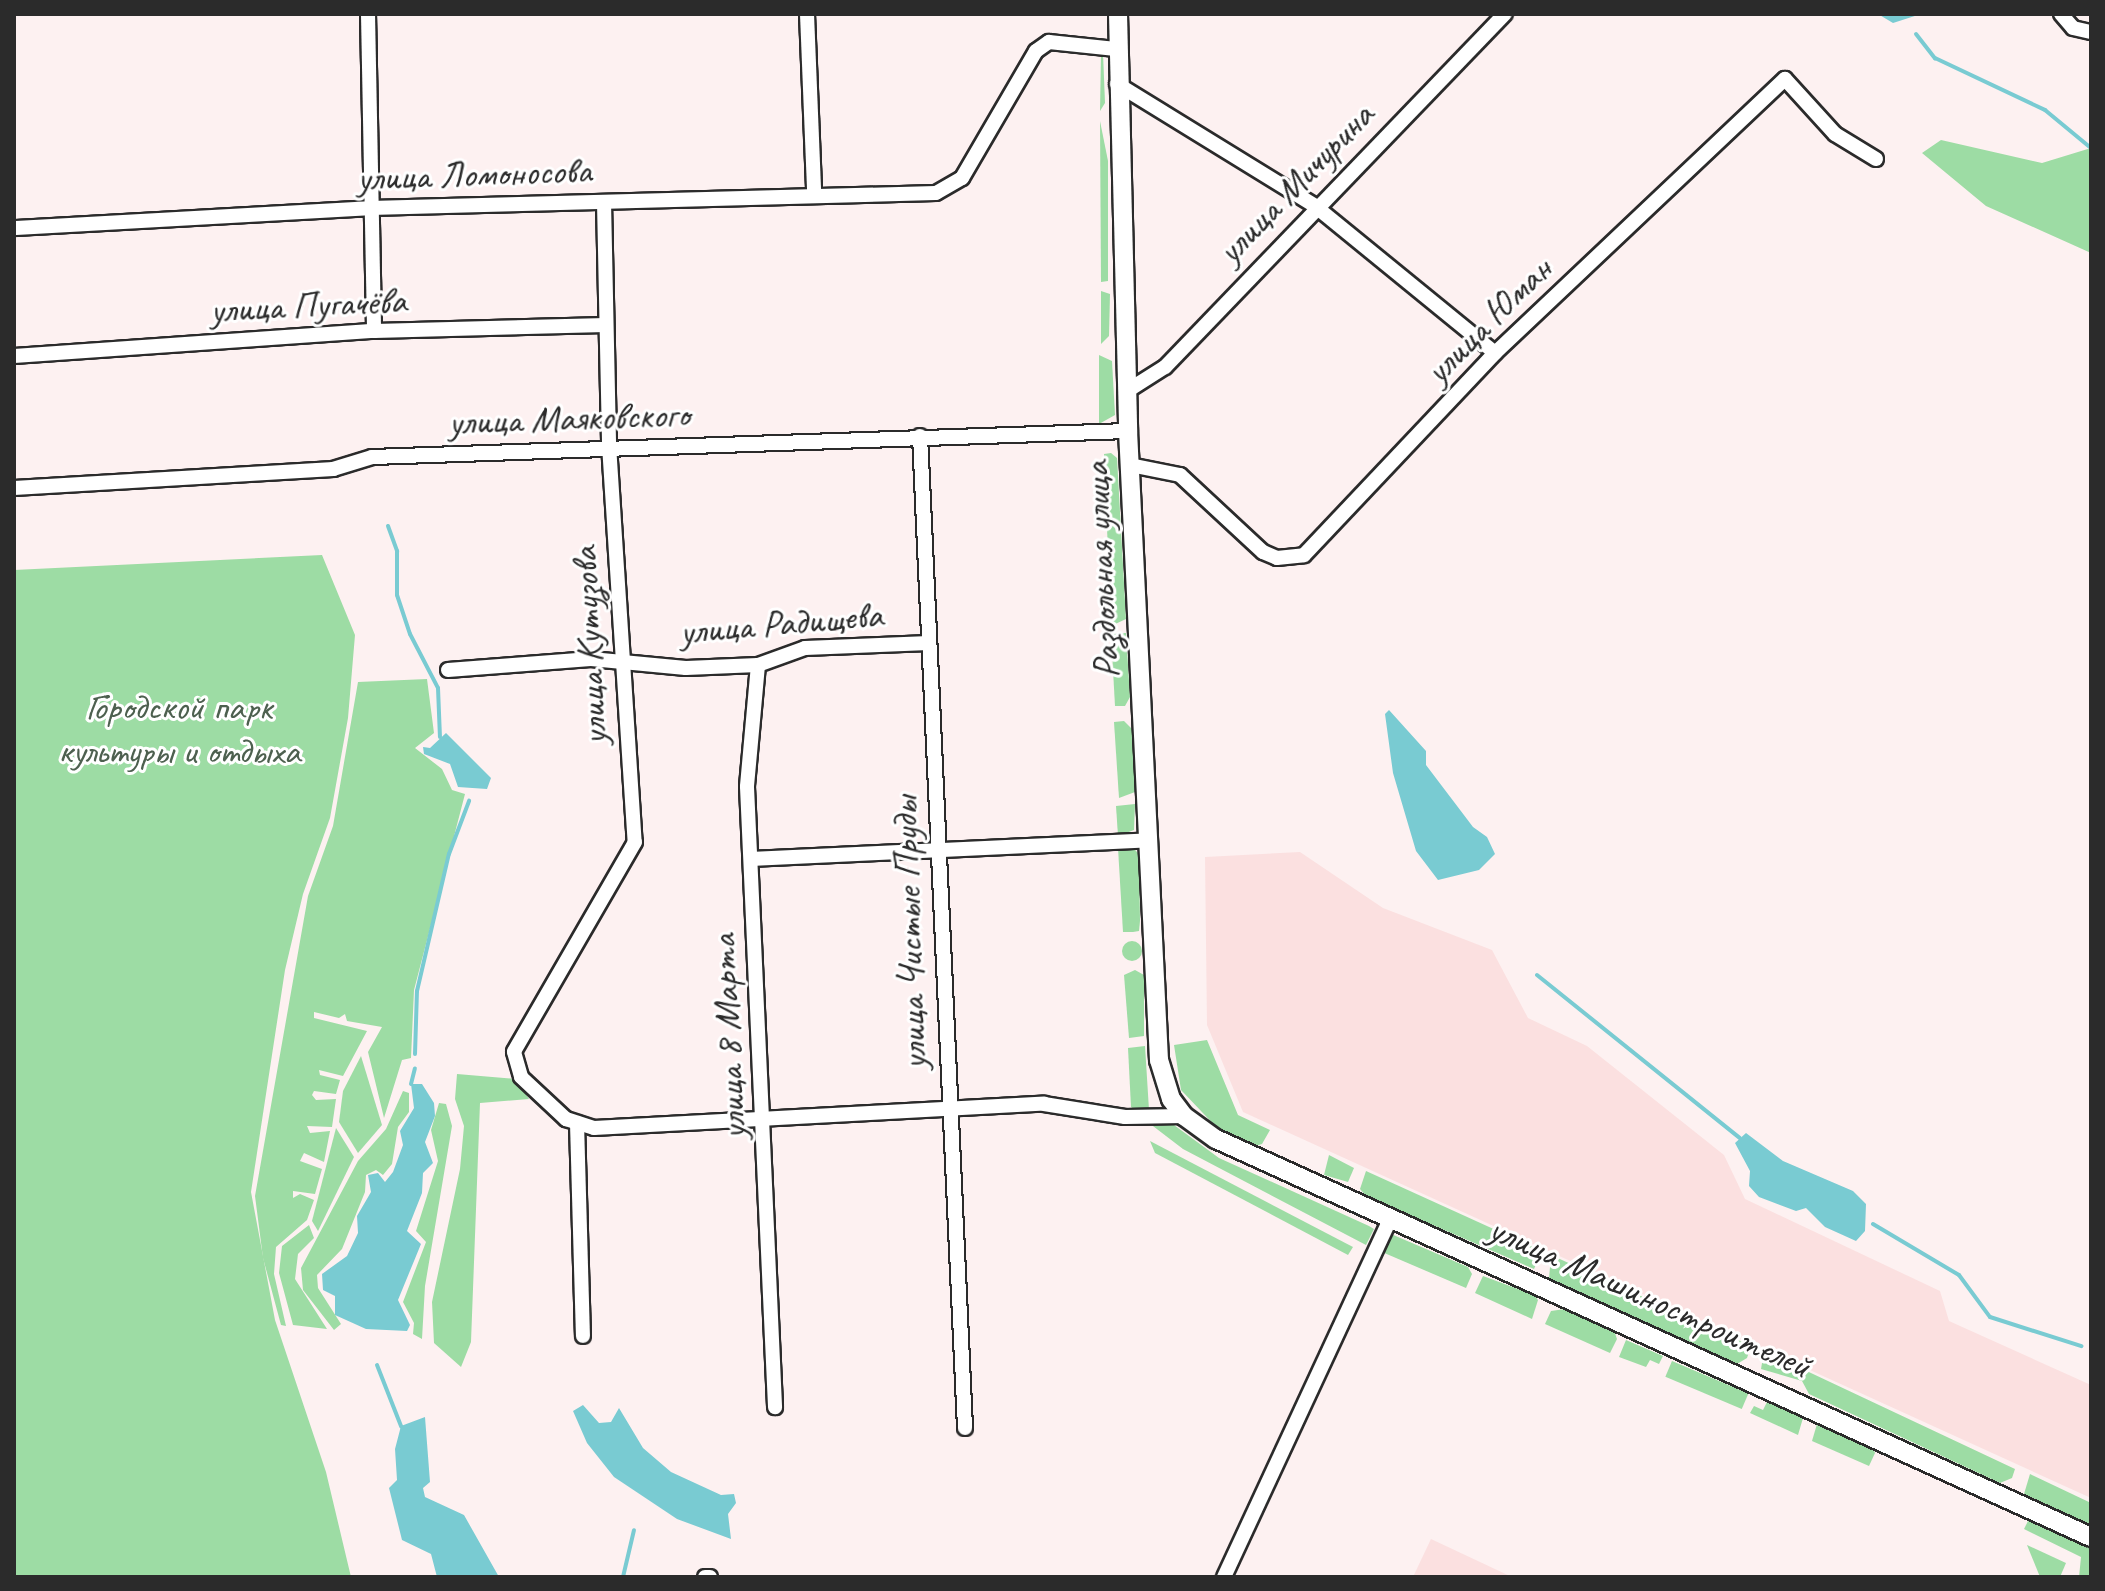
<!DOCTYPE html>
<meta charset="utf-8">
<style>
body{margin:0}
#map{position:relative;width:2105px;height:1591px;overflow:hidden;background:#fdf1f1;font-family:Caveat,sans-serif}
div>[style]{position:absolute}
.built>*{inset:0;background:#fbe0e0}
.green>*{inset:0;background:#9ddca4;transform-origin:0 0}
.round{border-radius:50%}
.water>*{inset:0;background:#79cbd2}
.stream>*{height:4px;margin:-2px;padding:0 2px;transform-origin:2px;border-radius:2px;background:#79cbd2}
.roads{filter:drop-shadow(2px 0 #2b2b2b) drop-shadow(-2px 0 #2b2b2b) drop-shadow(0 2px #2b2b2b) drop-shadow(0 -2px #2b2b2b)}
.street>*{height:14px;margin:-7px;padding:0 7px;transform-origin:7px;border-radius:7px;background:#fff}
.secondary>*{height:18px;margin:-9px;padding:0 9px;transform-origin:9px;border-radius:9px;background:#fff}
span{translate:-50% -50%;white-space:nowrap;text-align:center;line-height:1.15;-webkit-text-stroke:6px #fff;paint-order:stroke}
.street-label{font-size:38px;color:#2b2b2b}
.park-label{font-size:38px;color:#4d604f}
.frame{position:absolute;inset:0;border:16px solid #2b2b2b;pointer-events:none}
</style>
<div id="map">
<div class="built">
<i style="clip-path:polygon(1300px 852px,1383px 908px,1492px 950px,1528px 1018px,1587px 1046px,1724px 1155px,1745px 1199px,1940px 1291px,1949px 1321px,2091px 1385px,2091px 1498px,1243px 1112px,1207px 1025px,1205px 857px)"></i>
<i style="clip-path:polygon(1431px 1539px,1512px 1577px,1413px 1577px)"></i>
</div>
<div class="green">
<i style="clip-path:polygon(1103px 53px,1105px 103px,1100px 111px,1101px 54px)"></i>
<i style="clip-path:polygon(1100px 121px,1108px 161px,1108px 281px,1101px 282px)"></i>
<i style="clip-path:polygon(1941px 140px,2042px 163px,2091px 148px,2091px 253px,1986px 206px,1922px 153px)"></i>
<i style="clip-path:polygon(1101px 291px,1110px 294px,1109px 336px,1101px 344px)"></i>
<i style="clip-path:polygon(1099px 355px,1112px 361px,1115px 415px,1099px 424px)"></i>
<i style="clip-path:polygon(1111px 453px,1117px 458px,1126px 619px,1111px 626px,1104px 454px)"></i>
<i style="clip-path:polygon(322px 555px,355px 635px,348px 718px,330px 818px,303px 894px,285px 970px,251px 1192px,275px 1320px,326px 1472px,351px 1577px,14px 1577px,14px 570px)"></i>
<i style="clip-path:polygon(1126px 633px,1130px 697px,1125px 706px,1115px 706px,1111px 634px)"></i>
<i style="clip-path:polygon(427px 679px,434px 733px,415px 748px,442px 769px,452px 790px,465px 794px,414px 990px,411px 1058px,402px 1060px,384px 1118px,368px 1052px,382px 1027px,347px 1021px,345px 1014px,339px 1018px,314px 1012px,314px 1018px,367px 1031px,343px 1076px,319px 1070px,320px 1075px,340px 1080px,336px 1094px,314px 1091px,312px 1095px,316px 1100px,336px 1099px,332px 1127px,307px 1126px,310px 1133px,330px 1131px,324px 1162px,304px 1153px,300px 1161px,322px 1169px,315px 1194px,293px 1191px,293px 1198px,300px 1194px,314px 1200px,307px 1220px,276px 1247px,274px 1274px,286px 1326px,281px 1325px,263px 1258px,255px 1196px,308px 896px,333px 826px,358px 682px)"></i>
<i style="clip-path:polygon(1124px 721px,1132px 729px,1135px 792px,1119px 798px,1114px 722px)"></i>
<i style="clip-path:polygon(1135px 804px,1134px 830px,1118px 836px,1116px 806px)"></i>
<i style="clip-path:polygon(1118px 848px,1133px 848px,1139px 854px,1140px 921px,1139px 931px,1133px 932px,1123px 932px)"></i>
<i class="round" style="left:1122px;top:941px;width:20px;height:20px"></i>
<i style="clip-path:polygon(1135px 970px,1144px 975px,1144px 1036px,1129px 1038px,1124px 975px)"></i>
<i style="clip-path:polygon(1207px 1040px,1238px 1115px,1270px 1130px,1262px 1144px,1252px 1147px,1221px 1132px,1181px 1090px,1174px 1045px)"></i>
<i style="clip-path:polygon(1145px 1046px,1149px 1110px,1136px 1111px,1131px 1107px,1128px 1048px)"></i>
<i style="clip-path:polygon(361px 1056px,382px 1125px,358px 1153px,339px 1122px,343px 1091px)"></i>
<i style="clip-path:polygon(457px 1074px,516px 1079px,529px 1099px,480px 1103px,471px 1342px,461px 1367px,434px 1343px,432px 1302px,460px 1169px,464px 1126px,455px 1099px)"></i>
<i style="clip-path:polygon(403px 1091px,409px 1093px,409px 1112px,398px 1127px,392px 1164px,383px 1175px,376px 1170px,366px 1175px,365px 1192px,342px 1249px,317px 1275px,318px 1288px,341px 1324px,334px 1330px,303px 1290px,301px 1268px,358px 1161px,386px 1129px)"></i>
<i style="clip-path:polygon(439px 1103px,446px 1104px,452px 1126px,425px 1286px,422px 1339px,413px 1334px,414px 1323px,403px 1302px,426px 1242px,416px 1231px,438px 1161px,431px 1130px)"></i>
<i style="clip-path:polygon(1149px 1123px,1174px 1125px,1219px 1158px,1369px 1226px,1374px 1229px,1366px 1245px,1183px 1149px)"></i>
<i style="clip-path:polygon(336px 1128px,354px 1157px,318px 1231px,312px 1221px)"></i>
<i style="clip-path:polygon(1150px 1141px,1353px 1247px,1348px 1255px,1155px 1153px)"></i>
<i style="clip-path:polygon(1329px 1155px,1354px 1168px,1348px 1182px,1324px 1175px)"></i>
<i style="clip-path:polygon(1366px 1171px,1542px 1251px,1534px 1269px,1366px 1196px,1360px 1189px)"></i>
<i style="clip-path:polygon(309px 1225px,314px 1238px,298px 1254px,295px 1279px,327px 1329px,293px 1325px,279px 1273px,282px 1246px)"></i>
<i style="clip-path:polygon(1391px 1234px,1468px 1267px,1472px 1274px,1466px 1288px,1382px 1252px)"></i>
<i style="clip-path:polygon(1551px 1255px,1751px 1346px,1747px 1358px,1737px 1364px,1549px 1279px)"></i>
<i style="clip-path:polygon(1483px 1276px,1534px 1295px,1538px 1300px,1532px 1319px,1475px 1293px)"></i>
<i style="clip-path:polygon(1565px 1309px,1613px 1328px,1617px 1339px,1610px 1353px,1545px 1324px,1551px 1311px)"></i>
<i style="clip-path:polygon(1626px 1340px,1663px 1356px,1659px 1364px,1650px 1360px,1646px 1367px,1619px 1357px)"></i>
<i style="clip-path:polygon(1764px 1351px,2015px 1469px,2012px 1478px,2000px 1483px,1809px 1394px,1802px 1381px,1761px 1369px)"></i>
<i style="left:1672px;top:1361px;width:83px;height:17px;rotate:23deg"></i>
<i style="clip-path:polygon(1767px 1402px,1803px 1418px,1798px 1435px,1750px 1413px,1754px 1406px,1763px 1410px)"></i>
<i style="clip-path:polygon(1826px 1423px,1872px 1445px,1875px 1453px,1869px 1466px,1812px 1441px,1817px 1424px)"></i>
<i style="clip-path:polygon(2030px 1474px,2091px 1503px,2091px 1526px,2024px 1494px)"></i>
<i style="clip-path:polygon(2030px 1517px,2091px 1547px,2091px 1577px,2079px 1577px,2081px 1557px,2024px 1529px)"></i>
<i style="clip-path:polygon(2027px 1545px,2066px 1563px,2060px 1577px,2040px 1577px)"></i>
</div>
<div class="water">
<i style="clip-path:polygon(1878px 14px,1921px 14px,1893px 23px)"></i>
<i style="clip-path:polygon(1389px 710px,1426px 751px,1426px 765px,1473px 827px,1487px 837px,1495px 854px,1479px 870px,1438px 880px,1416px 851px,1393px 773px,1385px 714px)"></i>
<i style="clip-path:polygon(446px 733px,491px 778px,487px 789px,458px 787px,450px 764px,424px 754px,423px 747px,430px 748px)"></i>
<i style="clip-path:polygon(411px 1084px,422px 1084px,434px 1103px,435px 1116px,425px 1142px,433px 1163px,423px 1173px,422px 1193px,407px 1231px,421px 1244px,398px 1300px,410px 1325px,407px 1331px,366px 1329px,335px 1315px,335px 1296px,323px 1290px,322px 1274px,347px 1256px,358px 1233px,357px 1216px,371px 1192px,368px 1175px,378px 1173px,385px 1182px,393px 1172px,403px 1145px,400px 1131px,414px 1108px)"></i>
<i style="clip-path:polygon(1746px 1133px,1783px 1161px,1853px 1191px,1866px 1204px,1865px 1231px,1856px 1241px,1825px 1227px,1806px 1208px,1796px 1211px,1759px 1197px,1749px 1186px,1750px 1171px,1735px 1143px)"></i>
<i style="clip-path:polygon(583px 1405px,599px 1423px,611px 1422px,619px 1408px,643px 1448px,671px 1472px,721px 1495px,734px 1494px,736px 1503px,728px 1514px,731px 1539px,677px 1519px,614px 1477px,587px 1443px,573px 1411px)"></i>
<i style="clip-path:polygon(425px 1417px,430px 1482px,423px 1488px,425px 1497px,464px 1515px,499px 1577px,437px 1577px,431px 1554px,402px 1540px,389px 1488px,397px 1480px,395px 1449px,401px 1426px)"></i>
</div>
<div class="stream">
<i style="left:1916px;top:34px;width:31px;rotate:52deg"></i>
<i style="left:1935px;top:58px;width:122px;rotate:25.3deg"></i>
<i style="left:2045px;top:110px;width:60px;rotate:39.6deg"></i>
<i style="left:388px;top:526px;width:27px;rotate:70deg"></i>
<i style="left:397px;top:551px;width:44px;rotate:90deg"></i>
<i style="left:397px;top:595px;width:41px;rotate:71.6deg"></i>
<i style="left:410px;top:634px;width:61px;rotate:62.6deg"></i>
<i style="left:438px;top:688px;width:49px;rotate:87.7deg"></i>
<i style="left:1537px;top:975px;width:260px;rotate:38.8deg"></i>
<i style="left:415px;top:1054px;width:63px;rotate:-88.2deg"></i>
<i style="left:417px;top:991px;width:141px;rotate:-76.9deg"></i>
<i style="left:449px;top:854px;width:57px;rotate:-69.3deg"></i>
<i style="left:411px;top:1084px;width:16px;rotate:-76deg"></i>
<i style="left:1873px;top:1224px;width:100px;rotate:30.7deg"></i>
<i style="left:1959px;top:1275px;width:52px;rotate:53.6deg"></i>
<i style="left:1990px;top:1317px;width:96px;rotate:17.7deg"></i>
<i style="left:377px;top:1365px;width:66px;rotate:68.5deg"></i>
<i style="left:623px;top:1577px;width:48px;rotate:-76.8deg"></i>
</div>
<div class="roads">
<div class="street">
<i style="left:368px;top:14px;width:317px;rotate:88.9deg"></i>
<i style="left:807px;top:14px;width:178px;rotate:87.7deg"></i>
<i style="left:2061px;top:14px;width:18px;rotate:49deg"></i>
<i style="left:2073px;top:28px;width:18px;rotate:13deg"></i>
<i style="left:1117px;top:84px;width:233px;rotate:31.6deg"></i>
<i style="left:1315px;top:206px;width:232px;rotate:39.2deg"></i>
<i style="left:604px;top:202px;width:243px;rotate:88.8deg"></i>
<i style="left:609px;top:445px;width:398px;rotate:86.3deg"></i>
<i style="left:635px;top:842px;width:242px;rotate:120deg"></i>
<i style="left:514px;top:1052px;width:26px;rotate:74deg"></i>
<i style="left:521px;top:1077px;width:62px;rotate:43deg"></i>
<i style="left:566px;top:1119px;width:29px;rotate:18deg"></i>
<i style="left:594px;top:1128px;width:451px;rotate:-3.1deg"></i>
<i style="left:1044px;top:1104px;width:82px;rotate:9.1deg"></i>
<i style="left:1125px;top:1117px;width:59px;rotate:-1deg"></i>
<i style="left:14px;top:228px;width:357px;rotate:-3.2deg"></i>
<i style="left:370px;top:208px;width:566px;rotate:-1.52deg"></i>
<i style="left:936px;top:193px;width:30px;rotate:-30deg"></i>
<i style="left:962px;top:178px;width:147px;rotate:-59.8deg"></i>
<i style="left:1036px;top:51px;width:16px;rotate:-35deg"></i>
<i style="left:1049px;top:42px;width:67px;rotate:6deg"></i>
<i style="left:14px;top:356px;width:361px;rotate:-4deg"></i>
<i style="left:374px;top:331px;width:232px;rotate:-1.5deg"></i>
<i style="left:1127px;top:391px;width:45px;rotate:-32.3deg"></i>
<i style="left:1165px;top:367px;width:490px;rotate:-46.1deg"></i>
<i style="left:920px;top:436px;width:993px;rotate:87.4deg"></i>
<i style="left:1130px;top:465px;width:51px;rotate:11.3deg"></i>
<i style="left:1180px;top:475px;width:113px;rotate:42.9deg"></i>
<i style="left:1263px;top:552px;width:15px;rotate:23deg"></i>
<i style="left:1277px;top:558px;width:27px;rotate:-6deg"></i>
<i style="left:1304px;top:555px;width:278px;rotate:-46.6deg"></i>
<i style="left:1495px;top:353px;width:399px;rotate:-43.4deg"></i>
<i style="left:1785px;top:79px;width:74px;rotate:47.7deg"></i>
<i style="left:1835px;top:134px;width:48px;rotate:31.4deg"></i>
<i style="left:14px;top:488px;width:320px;rotate:-3.4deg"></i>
<i style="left:333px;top:469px;width:41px;rotate:-17.1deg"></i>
<i style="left:372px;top:457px;width:756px;rotate:-1.97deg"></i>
<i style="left:758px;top:665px;width:122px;rotate:95.2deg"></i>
<i style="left:747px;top:787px;width:621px;rotate:87.41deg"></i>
<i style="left:448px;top:670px;width:143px;rotate:-4.4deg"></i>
<i style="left:591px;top:659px;width:95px;rotate:5.4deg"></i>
<i style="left:686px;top:668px;width:72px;rotate:-2.4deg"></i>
<i style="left:758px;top:665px;width:50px;rotate:-19.9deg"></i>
<i style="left:805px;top:648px;width:124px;rotate:-2.3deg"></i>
<i style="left:752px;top:859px;width:397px;rotate:-2.7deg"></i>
<i style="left:577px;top:1123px;width:213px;rotate:88.4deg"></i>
<i style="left:705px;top:1577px;width:5px"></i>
<i style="left:1224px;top:1577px;width:396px;rotate:-65.1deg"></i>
</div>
<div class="secondary">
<i style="left:1118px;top:14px;width:417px;rotate:88.6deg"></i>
<i style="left:1128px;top:431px;width:630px;rotate:87.18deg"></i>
<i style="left:1159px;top:1060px;width:41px;rotate:72.9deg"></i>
<i style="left:1171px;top:1099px;width:21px;rotate:53deg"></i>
<i style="left:1184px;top:1116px;width:39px;rotate:36deg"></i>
<i style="left:1216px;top:1139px;width:961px;rotate:24.46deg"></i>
</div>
</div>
<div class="street-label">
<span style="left:474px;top:174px;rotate:-2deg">улица Ломоносова</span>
<span style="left:1295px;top:183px;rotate:-46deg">улица Мичурина</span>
<span style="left:308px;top:305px;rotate:-3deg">улица Пугачёва</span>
<span style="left:1488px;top:320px;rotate:-45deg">улица Юман</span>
<span style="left:569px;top:418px;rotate:-2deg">улица Маяковского</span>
<span style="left:1101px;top:570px;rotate:-93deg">Раздольная улица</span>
<span style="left:781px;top:623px;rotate:-5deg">улица Радищева</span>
<span style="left:589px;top:646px;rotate:-93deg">улица Кутузова</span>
<span style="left:909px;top:933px;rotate:-92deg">улица Чистые Пруды</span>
<span style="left:728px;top:1037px;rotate:-93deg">улица 8 Марта</span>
<span style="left:1650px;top:1297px;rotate:24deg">улица Машиностроителей</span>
</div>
<div class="park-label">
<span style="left:179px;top:729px">Городской парк<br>культуры и отдыха</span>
</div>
<div class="frame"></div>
</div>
